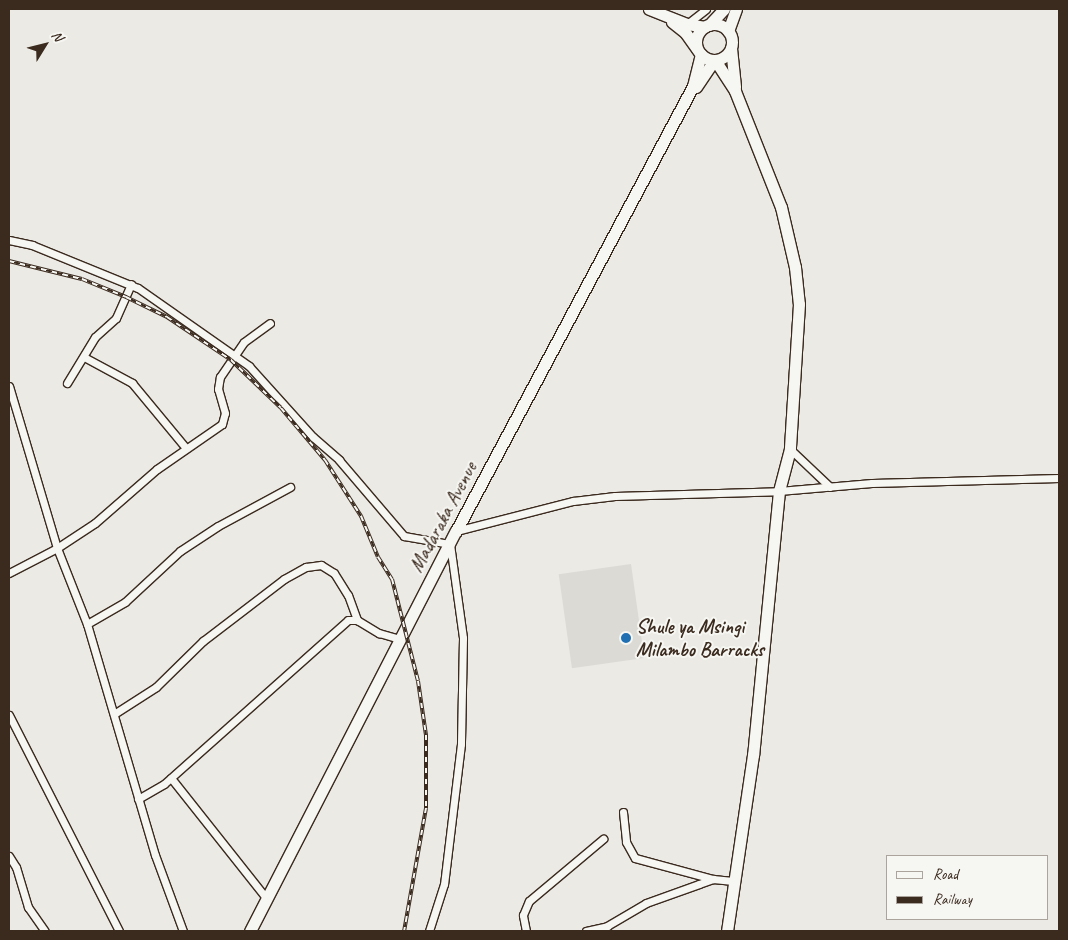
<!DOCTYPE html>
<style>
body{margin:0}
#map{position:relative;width:1068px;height:940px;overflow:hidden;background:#ebeae5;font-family:Caveat,sans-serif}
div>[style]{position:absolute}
.built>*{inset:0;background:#dcdad4;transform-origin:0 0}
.roads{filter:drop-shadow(1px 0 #3b2a1e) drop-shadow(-1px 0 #3b2a1e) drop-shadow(0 1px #3b2a1e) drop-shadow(0 -1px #3b2a1e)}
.minor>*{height:7px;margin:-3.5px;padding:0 3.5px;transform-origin:3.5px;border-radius:3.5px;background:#f6f6f2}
.primary>*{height:11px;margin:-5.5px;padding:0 5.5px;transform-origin:5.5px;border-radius:5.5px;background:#f6f6f2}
.trunk>*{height:11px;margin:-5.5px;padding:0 5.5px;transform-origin:5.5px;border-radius:5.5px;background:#f6f6f2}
.trunk>.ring{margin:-5.5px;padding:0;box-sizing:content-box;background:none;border:11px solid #f6f6f2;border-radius:50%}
.rail>*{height:4px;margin-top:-2px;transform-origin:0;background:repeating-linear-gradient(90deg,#f6f6f2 0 5.5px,#3b2a1e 0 11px);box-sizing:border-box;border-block:1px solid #3b2a1e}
.dots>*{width:14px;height:14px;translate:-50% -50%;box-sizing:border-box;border:2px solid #f6f6f2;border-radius:50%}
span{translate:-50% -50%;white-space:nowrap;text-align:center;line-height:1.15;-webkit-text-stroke:4px #f6f6f2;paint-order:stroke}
.street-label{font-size:20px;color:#3b2a1e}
.poi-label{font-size:20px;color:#3b2a1e;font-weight:700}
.left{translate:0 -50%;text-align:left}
.frame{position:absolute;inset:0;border:10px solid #3b2a1e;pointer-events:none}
.legend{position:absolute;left:886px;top:855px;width:162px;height:65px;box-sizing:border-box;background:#f6f6f2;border:1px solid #aba49d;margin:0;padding:6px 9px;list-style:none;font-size:15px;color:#3b2a1e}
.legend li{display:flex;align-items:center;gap:10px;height:25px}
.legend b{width:25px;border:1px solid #aba49d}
.north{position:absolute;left:20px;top:20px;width:50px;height:50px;-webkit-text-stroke:4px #f6f6f2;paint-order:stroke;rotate:54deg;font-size:14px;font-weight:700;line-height:20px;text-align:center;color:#3b2a1e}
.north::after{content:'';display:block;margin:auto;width:18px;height:22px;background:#3b2a1e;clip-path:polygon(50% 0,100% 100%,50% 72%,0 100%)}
</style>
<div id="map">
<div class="built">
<i style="left:631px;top:564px;width:95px;height:73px;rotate:82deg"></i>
</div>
<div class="roads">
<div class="minor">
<i style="left:687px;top:24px;width:24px;rotate:-38deg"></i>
<i style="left:9px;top:240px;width:24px;rotate:12deg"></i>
<i style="left:32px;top:245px;width:114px;rotate:22.1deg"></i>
<i style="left:138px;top:288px;width:136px;rotate:35.1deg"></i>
<i style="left:249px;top:366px;width:96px;rotate:48deg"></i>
<i style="left:313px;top:437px;width:35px;rotate:41deg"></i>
<i style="left:339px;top:460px;width:100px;rotate:49.5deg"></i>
<i style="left:404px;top:536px;width:47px;rotate:9.9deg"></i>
<i style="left:450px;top:544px;width:95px;rotate:82.1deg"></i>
<i style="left:463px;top:638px;width:106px;rotate:91.1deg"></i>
<i style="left:461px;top:744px;width:141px;rotate:96.9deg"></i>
<i style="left:444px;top:884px;width:49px;rotate:107.7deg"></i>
<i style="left:84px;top:357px;width:55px;rotate:28.4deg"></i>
<i style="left:132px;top:383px;width:85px;rotate:50.3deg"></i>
<i style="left:67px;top:383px;width:54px;rotate:-58.7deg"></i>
<i style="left:95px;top:337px;width:28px;rotate:-42deg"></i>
<i style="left:116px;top:318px;width:37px;rotate:-66deg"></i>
<i style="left:9px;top:386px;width:169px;rotate:73.5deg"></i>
<i style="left:57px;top:548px;width:82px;rotate:68.5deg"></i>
<i style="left:87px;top:624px;width:241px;rotate:73.6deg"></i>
<i style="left:155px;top:855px;width:81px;rotate:69.8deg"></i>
<i style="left:790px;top:449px;width:55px;rotate:43.5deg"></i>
<i style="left:456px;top:531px;width:121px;rotate:-14.4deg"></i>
<i style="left:573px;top:501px;width:42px;rotate:-6.8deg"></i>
<i style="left:615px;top:496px;width:164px;rotate:-1.7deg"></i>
<i style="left:779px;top:491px;width:93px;rotate:-4.9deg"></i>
<i style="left:872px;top:483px;width:187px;rotate:-1.5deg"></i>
<i style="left:9px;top:573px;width:54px;rotate:-27.5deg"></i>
<i style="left:57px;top:548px;width:45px;rotate:-33.3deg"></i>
<i style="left:95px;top:523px;width:82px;rotate:-41.1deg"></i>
<i style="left:157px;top:469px;width:79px;rotate:-34.7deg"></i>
<i style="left:222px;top:424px;width:11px;rotate:-75deg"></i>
<i style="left:225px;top:413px;width:25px;rotate:-106deg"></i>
<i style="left:218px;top:389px;width:12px;rotate:-81deg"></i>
<i style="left:220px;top:377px;width:42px;rotate:-55.6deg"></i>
<i style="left:244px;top:342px;width:32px;rotate:-36deg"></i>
<i style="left:87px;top:624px;width:44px;rotate:-30.1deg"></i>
<i style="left:125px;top:602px;width:75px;rotate:-42.8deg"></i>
<i style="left:180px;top:551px;width:45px;rotate:-33.3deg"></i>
<i style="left:218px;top:526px;width:82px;rotate:-28.4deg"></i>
<i style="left:114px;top:714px;width:50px;rotate:-32.7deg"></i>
<i style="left:156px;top:687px;width:66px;rotate:-44.4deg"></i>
<i style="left:203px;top:641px;width:102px;rotate:-37.4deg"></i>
<i style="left:284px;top:579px;width:25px;rotate:-29deg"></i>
<i style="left:306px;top:567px;width:15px;rotate:-8deg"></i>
<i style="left:321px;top:565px;width:15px;rotate:32deg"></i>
<i style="left:334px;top:573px;width:26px;rotate:58deg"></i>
<i style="left:348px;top:595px;width:27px;rotate:70deg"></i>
<i style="left:9px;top:715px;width:242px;rotate:63deg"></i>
<i style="left:171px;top:778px;width:154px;rotate:51.6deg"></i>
<i style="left:138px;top:799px;width:30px;rotate:-30deg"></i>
<i style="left:164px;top:784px;width:246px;rotate:-41.7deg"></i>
<i style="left:348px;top:620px;width:9px"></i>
<i style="left:357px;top:620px;width:26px;rotate:31deg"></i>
<i style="left:379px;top:633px;width:22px;rotate:16deg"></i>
<i style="left:623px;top:812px;width:30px;rotate:84deg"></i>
<i style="left:626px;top:842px;width:18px;rotate:61deg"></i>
<i style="left:635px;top:858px;width:81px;rotate:15.1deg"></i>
<i style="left:9px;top:856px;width:13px;rotate:58deg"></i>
<i style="left:16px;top:867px;width:42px;rotate:73.3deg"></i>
<i style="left:28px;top:907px;width:29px;rotate:55deg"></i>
<i style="left:526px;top:931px;width:16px;rotate:-101deg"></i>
<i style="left:523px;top:915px;width:15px;rotate:-67deg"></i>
<i style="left:529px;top:901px;width:97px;rotate:-40deg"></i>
<i style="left:586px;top:931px;width:22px;rotate:-13deg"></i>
<i style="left:607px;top:926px;width:45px;rotate:-30.5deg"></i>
<i style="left:646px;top:903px;width:56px;rotate:-19.7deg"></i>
<i style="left:699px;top:884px;width:15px;rotate:-20deg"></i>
<i style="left:713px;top:879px;width:20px;rotate:6deg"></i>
</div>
<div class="primary">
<i style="left:709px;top:25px;width:22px;rotate:-47deg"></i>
<i style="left:728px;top:31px;width:23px;rotate:-70deg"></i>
<i style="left:696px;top:87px;width:32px;rotate:-56deg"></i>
<i style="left:250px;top:931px;width:450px;rotate:-62.8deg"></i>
<i style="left:456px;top:531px;width:504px;rotate:-61.96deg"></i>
<i style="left:693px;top:86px;width:33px;rotate:-76deg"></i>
</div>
<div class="trunk">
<i style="left:649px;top:9px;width:41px;rotate:21.5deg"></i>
<i style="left:687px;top:24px;width:18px;rotate:9deg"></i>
<i style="left:672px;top:22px;width:16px;rotate:38deg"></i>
<i style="left:685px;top:32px;width:21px;rotate:55deg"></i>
<i class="ring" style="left:696px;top:24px;width:25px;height:25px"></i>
<i style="left:731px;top:48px;width:39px;rotate:84deg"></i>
<i style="left:715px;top:60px;width:37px;rotate:57deg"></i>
<i style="left:735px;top:91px;width:125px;rotate:68.4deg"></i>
<i style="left:781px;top:207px;width:62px;rotate:76.9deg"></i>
<i style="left:795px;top:267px;width:37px;rotate:84deg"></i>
<i style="left:799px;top:304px;width:145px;rotate:93.6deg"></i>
<i style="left:790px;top:449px;width:43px;rotate:104.7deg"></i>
<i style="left:779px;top:491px;width:265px;rotate:95.6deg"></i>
<i style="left:753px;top:755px;width:178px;rotate:98.4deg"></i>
</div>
</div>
<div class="rail">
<i style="left:9px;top:261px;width:75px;rotate:13.9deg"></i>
<i style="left:82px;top:279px;width:48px;rotate:22.2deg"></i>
<i style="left:126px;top:297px;width:46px;rotate:26deg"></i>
<i style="left:167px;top:317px;width:77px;rotate:33.9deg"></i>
<i style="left:231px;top:360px;width:69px;rotate:43.8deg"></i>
<i style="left:281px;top:408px;width:68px;rotate:49.8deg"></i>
<i style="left:325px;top:460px;width:67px;rotate:57.3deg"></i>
<i style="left:361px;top:516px;width:44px;rotate:67.5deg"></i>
<i style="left:378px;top:557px;width:26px;rotate:58deg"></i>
<i style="left:392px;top:579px;width:105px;rotate:75.7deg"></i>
<i style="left:418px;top:681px;width:55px;rotate:81.6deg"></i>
<i style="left:426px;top:735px;width:73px;rotate:90deg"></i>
<i style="left:426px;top:808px;width:125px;rotate:100.1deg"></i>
</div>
<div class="dots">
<i style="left:626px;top:638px;background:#1f6fb2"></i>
</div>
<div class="street-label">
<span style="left:443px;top:517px;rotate:-62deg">Madaraka Avenue</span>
</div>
<div class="poi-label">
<span class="left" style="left:636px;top:638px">Shule ya Msingi<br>Milambo Barracks</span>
</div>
<div class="frame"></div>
<ul class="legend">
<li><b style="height:6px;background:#f6f6f2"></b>Road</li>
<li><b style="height:6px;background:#3b2a1e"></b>Railway</li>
</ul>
<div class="north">N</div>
</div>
